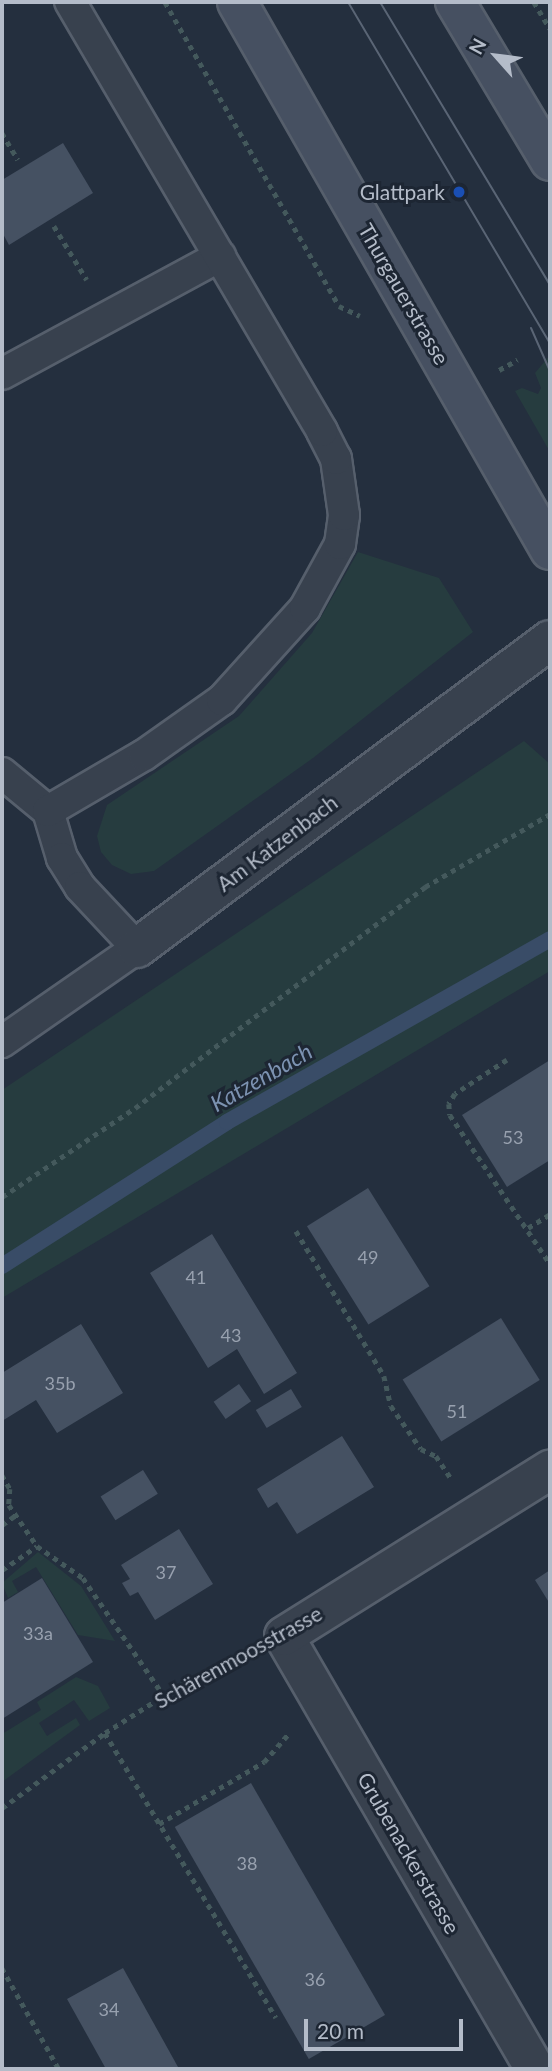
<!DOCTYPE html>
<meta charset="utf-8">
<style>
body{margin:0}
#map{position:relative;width:552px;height:2071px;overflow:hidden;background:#242f3e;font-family:Lato,sans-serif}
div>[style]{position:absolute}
.green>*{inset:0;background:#263c3f}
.stream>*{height:16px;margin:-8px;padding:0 8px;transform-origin:8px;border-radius:8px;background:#394c67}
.building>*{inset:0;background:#455162;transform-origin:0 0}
.path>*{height:4.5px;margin-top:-2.25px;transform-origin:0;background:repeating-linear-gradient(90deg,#44595c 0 5px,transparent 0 10px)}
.roads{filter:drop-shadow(2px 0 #565f6c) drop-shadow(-2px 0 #565f6c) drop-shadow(0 2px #565f6c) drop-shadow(0 -2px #565f6c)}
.lane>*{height:30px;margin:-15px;padding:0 15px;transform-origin:15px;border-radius:15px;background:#38414e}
.street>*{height:38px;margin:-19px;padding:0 19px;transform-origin:19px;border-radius:19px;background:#38414e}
.secondary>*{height:38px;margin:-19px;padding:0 19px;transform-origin:19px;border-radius:19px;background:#465061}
.tram>*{height:2px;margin:-1px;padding:0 1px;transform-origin:1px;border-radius:1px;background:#5a6575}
.dots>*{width:19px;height:19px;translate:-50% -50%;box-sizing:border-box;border:4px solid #1d2633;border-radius:50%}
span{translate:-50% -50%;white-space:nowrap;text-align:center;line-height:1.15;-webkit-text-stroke:6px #1d2633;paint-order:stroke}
.number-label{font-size:18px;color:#98a1af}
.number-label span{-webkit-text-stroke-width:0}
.poi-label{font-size:21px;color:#b4bcc9}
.right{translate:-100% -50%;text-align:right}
.street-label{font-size:21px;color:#b4bcc9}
.water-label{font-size:23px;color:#7c92b1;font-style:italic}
.frame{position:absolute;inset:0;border:4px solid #b4bcc9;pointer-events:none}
.north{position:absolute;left:461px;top:21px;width:70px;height:70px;-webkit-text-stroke:5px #1d2633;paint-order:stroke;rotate:298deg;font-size:19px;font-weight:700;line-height:28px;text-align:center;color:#b4bcc9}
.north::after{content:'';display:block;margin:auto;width:24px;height:32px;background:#b4bcc9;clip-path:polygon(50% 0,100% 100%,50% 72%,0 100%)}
.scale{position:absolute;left:304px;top:2019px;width:159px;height:32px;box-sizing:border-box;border:4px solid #b4bcc9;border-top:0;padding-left:9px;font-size:21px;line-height:24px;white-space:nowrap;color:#b4bcc9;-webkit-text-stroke:5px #1d2633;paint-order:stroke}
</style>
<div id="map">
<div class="green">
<i style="clip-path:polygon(550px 355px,550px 452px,515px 391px,522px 388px,538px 394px,541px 388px,535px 373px)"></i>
<i style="clip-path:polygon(358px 552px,439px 578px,473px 632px,313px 758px,154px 871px,131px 874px,112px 865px,101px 852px,97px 836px,107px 805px,239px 716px,312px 633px)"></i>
<i style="clip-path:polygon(524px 741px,550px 764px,550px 971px,2px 1298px,2px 1090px)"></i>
<i style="clip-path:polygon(38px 1552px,81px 1586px,115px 1641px,78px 1635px,36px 1567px,12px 1581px,18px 1592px,8px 1598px,2px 1583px)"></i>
<i style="clip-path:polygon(76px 1677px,98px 1686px,110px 1708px,89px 1721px,74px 1700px,39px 1723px,47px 1736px,76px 1718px,80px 1725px,2px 1782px,2px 1734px,41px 1710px,37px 1702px)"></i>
</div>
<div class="stream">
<i style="left:2px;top:1266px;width:267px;rotate:-32.6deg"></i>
<i style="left:227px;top:1122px;width:371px;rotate:-29.5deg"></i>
</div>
<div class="building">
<i style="clip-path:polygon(63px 143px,93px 193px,9px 245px,2px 232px,2px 180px)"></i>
<i style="clip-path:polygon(550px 1060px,550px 1160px,507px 1187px,462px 1115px)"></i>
<i style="left:368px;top:1188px;width:116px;height:72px;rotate:58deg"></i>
<i style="clip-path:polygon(212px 1234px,297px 1373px,264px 1394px,237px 1349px,208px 1368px,150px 1273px)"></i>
<i style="left:501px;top:1318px;width:73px;height:116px;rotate:58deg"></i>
<i style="clip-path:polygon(81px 1324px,123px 1393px,57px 1433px,36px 1400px,2px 1421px,2px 1373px)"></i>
<i style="left:239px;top:1384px;width:21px;height:31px;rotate:55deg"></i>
<i style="left:291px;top:1389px;width:21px;height:41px;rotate:59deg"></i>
<i style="clip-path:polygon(342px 1436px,374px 1487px,297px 1534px,277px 1502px,268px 1508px,257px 1489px)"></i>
<i style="left:143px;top:1470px;width:28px;height:50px;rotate:58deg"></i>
<i style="clip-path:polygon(179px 1529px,213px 1584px,155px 1620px,138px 1592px,130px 1596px,122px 1583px,130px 1579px,121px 1565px)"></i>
<i style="clip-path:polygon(550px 1570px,550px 1604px,535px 1580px)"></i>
<i style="clip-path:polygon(42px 1578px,93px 1662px,2px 1719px,2px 1603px)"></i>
<i style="left:251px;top:1783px;width:268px;height:88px;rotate:60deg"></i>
<i style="clip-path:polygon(123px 1968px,178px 2067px,174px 2069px,106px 2069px,67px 1999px)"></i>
</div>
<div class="path">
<i style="left:165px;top:2px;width:350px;rotate:60.2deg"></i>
<i style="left:339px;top:306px;width:23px;rotate:25deg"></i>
<i style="left:534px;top:2px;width:31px;rotate:59deg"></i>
<i style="left:2px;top:133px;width:31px;rotate:59deg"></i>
<i style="left:54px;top:226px;width:63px;rotate:58.6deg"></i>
<i style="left:499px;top:370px;width:21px;rotate:-29deg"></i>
<i style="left:507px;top:1060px;width:62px;rotate:146.8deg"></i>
<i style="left:455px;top:1094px;width:12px;rotate:121deg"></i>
<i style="left:449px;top:1104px;width:11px;rotate:85deg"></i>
<i style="left:450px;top:1115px;width:179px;rotate:56.1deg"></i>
<i style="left:2px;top:1197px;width:160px;rotate:-33.8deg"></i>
<i style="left:135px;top:1108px;width:365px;rotate:-37.3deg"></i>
<i style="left:425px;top:887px;width:145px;rotate:-30.3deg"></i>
<i style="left:528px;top:1228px;width:26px;rotate:-32deg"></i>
<i style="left:296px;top:1231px;width:170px;rotate:58.7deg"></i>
<i style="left:384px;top:1376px;width:31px;rotate:77deg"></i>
<i style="left:391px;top:1406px;width:52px;rotate:55.1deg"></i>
<i style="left:421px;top:1449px;width:17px;rotate:25deg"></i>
<i style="left:436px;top:1456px;width:27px;rotate:56deg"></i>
<i style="left:2px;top:1475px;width:16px;rotate:60deg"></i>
<i style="left:10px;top:1489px;width:16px;rotate:94deg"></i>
<i style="left:9px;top:1505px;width:50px;rotate:55.7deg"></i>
<i style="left:2px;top:1525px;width:17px;rotate:-36deg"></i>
<i style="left:2px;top:1570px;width:42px;rotate:-34.4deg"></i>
<i style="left:37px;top:1546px;width:56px;rotate:34.8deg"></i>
<i style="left:83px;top:1578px;width:143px;rotate:55.5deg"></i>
<i style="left:105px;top:1733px;width:332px;rotate:59deg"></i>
<i style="left:2px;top:1808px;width:127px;rotate:-36.1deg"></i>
<i style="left:105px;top:1733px;width:91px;rotate:-32.5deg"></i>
<i style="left:182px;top:1684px;width:66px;rotate:-25deg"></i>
<i style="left:159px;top:1824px;width:122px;rotate:-30.6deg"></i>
<i style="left:264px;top:1762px;width:37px;rotate:-49deg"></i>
<i style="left:2px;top:1968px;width:116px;rotate:60.6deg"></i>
</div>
<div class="roads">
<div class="lane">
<i style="left:2px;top:374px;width:248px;rotate:-28.4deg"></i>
<i style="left:2px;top:773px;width:60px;rotate:39.6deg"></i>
<i style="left:48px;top:811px;width:49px;rotate:73.4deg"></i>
<i style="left:62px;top:858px;width:34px;rotate:58deg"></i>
<i style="left:80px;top:887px;width:83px;rotate:46.9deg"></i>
<i style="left:137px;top:948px;width:165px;rotate:145.2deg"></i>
<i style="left:48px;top:811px;width:111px;rotate:-30.3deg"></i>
<i style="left:144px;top:755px;width:95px;rotate:-35.2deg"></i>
<i style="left:222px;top:700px;width:124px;rotate:-47.9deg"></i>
<i style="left:305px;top:608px;width:73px;rotate:-61.3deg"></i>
<i style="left:340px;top:544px;width:29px;rotate:-82deg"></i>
<i style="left:344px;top:515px;width:57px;rotate:-98.1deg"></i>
<i style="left:336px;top:459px;width:31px;rotate:-117deg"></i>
<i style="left:322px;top:431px;width:498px;rotate:-120.4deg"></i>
</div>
<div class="street">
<i style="left:137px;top:948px;width:515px;rotate:-36.71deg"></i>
<i style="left:535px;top:2069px;width:500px;rotate:-120.1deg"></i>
<i style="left:284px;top:1636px;width:314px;rotate:-32deg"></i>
</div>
<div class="secondary">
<i style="left:237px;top:2px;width:631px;rotate:60.27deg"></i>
<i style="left:455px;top:2px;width:185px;rotate:59.1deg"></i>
</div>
</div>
<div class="tram">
<i style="left:348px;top:2px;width:396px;rotate:59.4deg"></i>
<i style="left:380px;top:2px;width:330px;rotate:59deg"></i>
<i style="left:531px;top:328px;width:47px;rotate:66.2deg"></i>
</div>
<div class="dots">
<i style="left:459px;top:192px;background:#1a4fb4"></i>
</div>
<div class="number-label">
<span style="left:513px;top:1137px">53</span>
<span style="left:368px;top:1257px">49</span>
<span style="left:196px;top:1277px">41</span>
<span style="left:231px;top:1335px">43</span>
<span style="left:60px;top:1383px">35b</span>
<span style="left:457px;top:1411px">51</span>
<span style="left:166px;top:1572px">37</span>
<span style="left:38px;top:1633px">33a</span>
<span style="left:247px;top:1863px">38</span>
<span style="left:315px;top:1979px">36</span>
<span style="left:109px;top:2009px">34</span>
</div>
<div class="poi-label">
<span class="right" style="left:445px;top:192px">Glattpark</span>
</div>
<div class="street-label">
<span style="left:404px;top:294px;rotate:60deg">Thurgauerstrasse</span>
<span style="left:277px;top:843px;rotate:-37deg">Am Katzenbach</span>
<span style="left:238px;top:1657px;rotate:-29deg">Schärenmoosstrasse</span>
<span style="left:409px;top:1853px;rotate:60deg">Grubenackerstrasse</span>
</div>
<div class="water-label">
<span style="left:261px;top:1077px;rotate:-30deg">Katzenbach</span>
</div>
<div class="frame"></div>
<div class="north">N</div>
<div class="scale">20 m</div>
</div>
